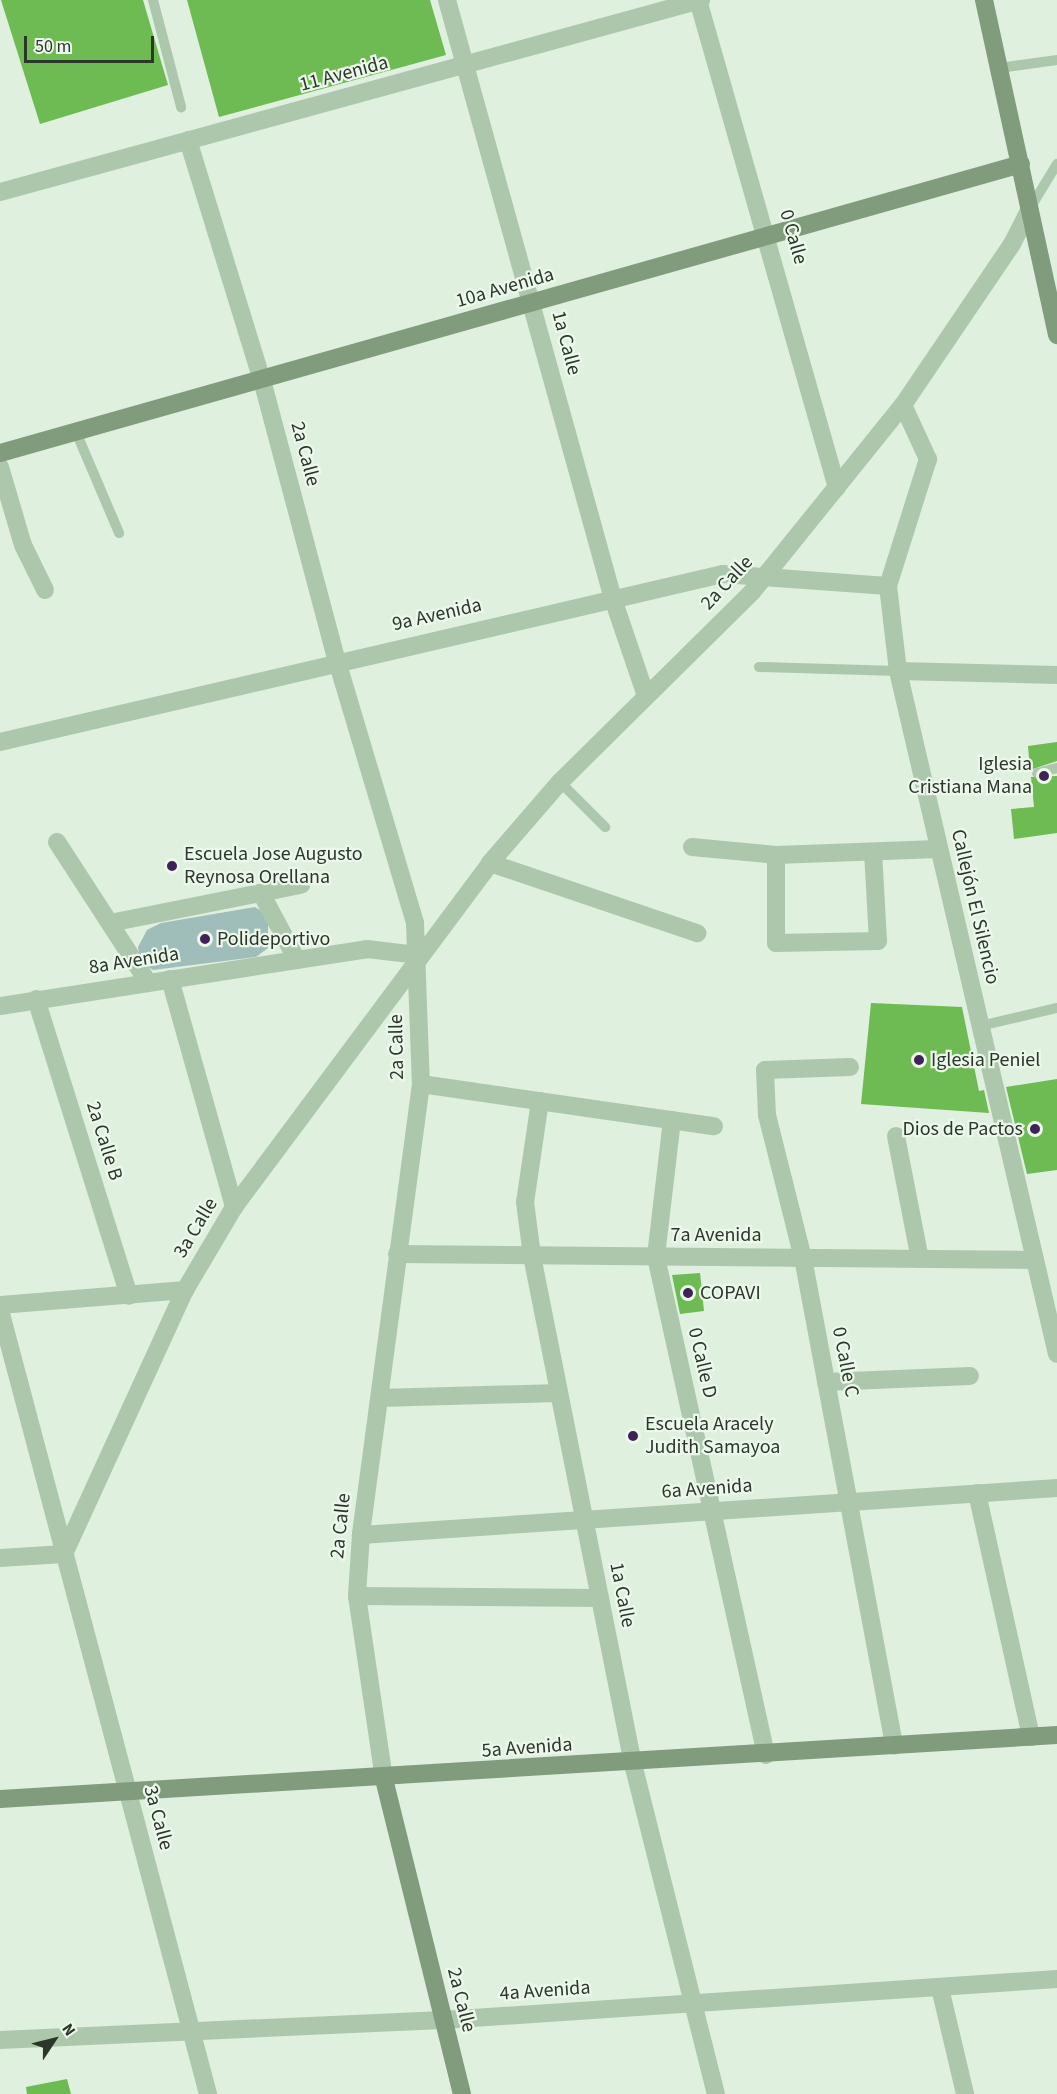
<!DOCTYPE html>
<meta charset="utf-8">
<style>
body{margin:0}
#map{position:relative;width:1057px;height:2094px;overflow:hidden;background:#dff0df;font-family:"Source Sans 3",sans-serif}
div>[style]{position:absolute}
.green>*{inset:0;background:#a0beb9}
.building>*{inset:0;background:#6eba53}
.lane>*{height:10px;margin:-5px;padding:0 5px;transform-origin:5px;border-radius:5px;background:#adc7ac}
.street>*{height:18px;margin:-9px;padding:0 9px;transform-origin:9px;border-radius:9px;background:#adc7ac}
.secondary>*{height:18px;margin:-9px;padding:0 9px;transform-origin:9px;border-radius:9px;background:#819b7d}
.dots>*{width:16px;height:16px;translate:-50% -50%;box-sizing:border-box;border:3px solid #ebf8eb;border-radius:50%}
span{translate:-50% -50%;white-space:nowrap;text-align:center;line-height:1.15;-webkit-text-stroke:4.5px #ebf8eb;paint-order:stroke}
.street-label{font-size:20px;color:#2c362a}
.poi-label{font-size:20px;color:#2c362a}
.right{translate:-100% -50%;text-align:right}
.left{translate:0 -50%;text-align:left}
.north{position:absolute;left:24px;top:2010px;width:60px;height:60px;-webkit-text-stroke:4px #ebf8eb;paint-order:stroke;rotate:55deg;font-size:16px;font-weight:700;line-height:24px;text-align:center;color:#2c362a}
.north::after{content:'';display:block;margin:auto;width:21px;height:27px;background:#2c362a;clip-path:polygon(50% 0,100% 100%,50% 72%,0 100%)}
.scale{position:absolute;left:24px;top:36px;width:130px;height:27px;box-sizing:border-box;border:3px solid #2c362a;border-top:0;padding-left:8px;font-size:18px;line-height:21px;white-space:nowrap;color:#2c362a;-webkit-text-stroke:4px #ebf8eb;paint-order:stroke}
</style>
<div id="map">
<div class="green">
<i style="clip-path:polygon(255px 907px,268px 915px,268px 948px,256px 957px,153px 970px,141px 962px,138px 947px,147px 930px,161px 923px)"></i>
</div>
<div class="building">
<i style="clip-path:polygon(1px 0,143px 0,168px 85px,40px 124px)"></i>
<i style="clip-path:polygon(187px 0,430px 0,446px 55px,219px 117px)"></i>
<i style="clip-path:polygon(1057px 742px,1057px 761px,1030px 770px,1028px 746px)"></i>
<i style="clip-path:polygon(1057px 776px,1057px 833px,1014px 839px,1011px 809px,1034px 807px,1031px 777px)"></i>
<i style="clip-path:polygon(871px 1003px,962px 1007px,979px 1091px,984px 1090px,989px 1113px,861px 1104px)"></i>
<i style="clip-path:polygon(1057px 1079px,1057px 1170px,1027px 1174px,1006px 1087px)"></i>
<i style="clip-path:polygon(700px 1273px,704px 1311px,680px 1314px,672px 1275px)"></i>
<i style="clip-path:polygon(67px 2079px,71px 2094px,27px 2094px,26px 2087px)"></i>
</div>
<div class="lane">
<i style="left:153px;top:0;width:111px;rotate:75.3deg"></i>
<i style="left:999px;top:68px;width:59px;rotate:-7.9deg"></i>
<i style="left:1029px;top:210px;width:54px;rotate:-58.7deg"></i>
<i style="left:76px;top:432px;width:110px;rotate:66.9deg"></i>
<i style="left:759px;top:667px;width:139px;rotate:1.6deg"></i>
<i style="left:1037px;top:773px;width:21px;rotate:-14deg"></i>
<i style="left:560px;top:782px;width:64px;rotate:45deg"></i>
<i style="left:980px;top:1026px;width:79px;rotate:-13.2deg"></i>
</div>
<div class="street">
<i style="left:447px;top:0;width:622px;rotate:74.51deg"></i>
<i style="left:613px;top:599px;width:102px;rotate:71.2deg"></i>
<i style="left:698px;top:0;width:507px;rotate:74.1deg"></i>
<i style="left:188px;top:140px;width:251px;rotate:72.9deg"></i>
<i style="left:262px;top:380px;width:291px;rotate:75.1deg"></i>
<i style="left:337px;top:661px;width:273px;rotate:73.4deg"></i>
<i style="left:415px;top:923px;width:161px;rotate:87.9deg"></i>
<i style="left:421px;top:1084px;width:455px;rotate:97.6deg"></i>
<i style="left:361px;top:1535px;width:61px;rotate:93.8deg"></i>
<i style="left:357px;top:1596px;width:185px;rotate:81.6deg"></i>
<i style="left:0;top:192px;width:727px;rotate:-15.32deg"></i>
<i style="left:903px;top:405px;width:60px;rotate:65.2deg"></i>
<i style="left:928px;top:459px;width:133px;rotate:107.5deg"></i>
<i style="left:888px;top:586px;width:86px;rotate:83.3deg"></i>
<i style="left:898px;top:671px;width:701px;rotate:76.9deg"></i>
<i style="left:0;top:467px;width:81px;rotate:73.6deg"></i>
<i style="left:23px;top:545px;width:50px;rotate:63.9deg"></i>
<i style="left:898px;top:671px;width:159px;rotate:1.4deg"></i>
<i style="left:0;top:742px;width:742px;rotate:-13.08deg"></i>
<i style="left:723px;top:574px;width:165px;rotate:4.2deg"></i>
<i style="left:57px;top:842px;width:167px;rotate:57deg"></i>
<i style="left:692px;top:847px;width:84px;rotate:5.4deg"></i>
<i style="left:776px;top:855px;width:162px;rotate:-2.1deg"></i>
<i style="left:776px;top:855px;width:88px;rotate:90deg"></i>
<i style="left:776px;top:943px;width:102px;rotate:-1.1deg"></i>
<i style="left:878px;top:941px;width:89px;rotate:-93.2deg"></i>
<i style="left:490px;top:863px;width:219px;rotate:18.7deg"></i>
<i style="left:261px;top:893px;width:76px;rotate:61.8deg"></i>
<i style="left:110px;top:923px;width:195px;rotate:-11.3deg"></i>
<i style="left:170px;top:979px;width:237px;rotate:74.3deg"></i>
<i style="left:36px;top:999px;width:311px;rotate:72.6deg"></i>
<i style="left:0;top:1006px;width:371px;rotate:-8.8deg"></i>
<i style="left:367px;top:949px;width:50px;rotate:6.8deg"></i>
<i style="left:850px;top:1067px;width:85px;rotate:178deg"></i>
<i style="left:765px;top:1070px;width:45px;rotate:87.5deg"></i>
<i style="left:767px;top:1115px;width:147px;rotate:75.9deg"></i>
<i style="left:803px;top:1258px;width:496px;rotate:79.4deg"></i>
<i style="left:421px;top:1084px;width:296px;rotate:8.2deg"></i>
<i style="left:540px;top:1101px;width:102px;rotate:98.4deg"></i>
<i style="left:525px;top:1202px;width:54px;rotate:82.6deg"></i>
<i style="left:532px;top:1256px;width:518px;rotate:78.76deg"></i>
<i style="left:633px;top:1764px;width:340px;rotate:75.9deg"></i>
<i style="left:672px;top:1120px;width:138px;rotate:96.7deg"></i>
<i style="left:656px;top:1257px;width:510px;rotate:77.54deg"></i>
<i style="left:896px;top:1136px;width:125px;rotate:79deg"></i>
<i style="left:397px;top:1254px;width:638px;rotate:0.54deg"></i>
<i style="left:0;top:1305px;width:186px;rotate:-4.6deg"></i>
<i style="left:0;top:1310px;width:811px;rotate:75.14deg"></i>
<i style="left:826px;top:1382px;width:144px;rotate:-2.4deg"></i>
<i style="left:380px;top:1398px;width:179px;rotate:-1.6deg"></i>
<i style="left:977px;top:1493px;width:250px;rotate:77.5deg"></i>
<i style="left:361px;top:1535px;width:698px;rotate:-3.86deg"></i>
<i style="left:64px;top:1554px;width:290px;rotate:-65.4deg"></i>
<i style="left:185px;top:1290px;width:96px;rotate:-59.4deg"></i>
<i style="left:234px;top:1207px;width:429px;rotate:-53.3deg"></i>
<i style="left:490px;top:863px;width:107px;rotate:-49.2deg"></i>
<i style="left:560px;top:782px;width:270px;rotate:-44.7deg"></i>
<i style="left:752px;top:592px;width:240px;rotate:-51.1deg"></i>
<i style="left:903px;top:405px;width:194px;rotate:-55.9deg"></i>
<i style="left:1012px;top:244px;width:38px;rotate:-63deg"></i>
<i style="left:0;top:1558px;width:64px;rotate:-3.6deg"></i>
<i style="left:357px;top:1596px;width:243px;rotate:0.5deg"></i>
<i style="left:940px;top:1988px;width:109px;rotate:76.7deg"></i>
<i style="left:0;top:2040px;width:443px;rotate:-2.6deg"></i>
<i style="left:443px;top:2020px;width:615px;rotate:-3.82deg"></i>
</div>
<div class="secondary">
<i style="left:984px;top:0;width:343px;rotate:77.7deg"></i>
<i style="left:0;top:453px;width:1061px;rotate:-15.8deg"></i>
<i style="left:384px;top:1779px;width:325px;rotate:76.1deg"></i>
<i style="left:0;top:1799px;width:1059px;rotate:-3.46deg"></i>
</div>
<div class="dots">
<i style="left:1044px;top:776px;background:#3f2354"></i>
<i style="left:172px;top:866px;background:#3f2354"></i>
<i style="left:205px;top:939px;background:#3f2354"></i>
<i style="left:919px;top:1060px;background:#3f2354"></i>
<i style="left:1035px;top:1129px;background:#3f2354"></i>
<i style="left:688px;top:1293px;background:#3f2354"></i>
<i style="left:633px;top:1436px;background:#3f2354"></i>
</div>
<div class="street-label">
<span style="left:344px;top:74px;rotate:-15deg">11 Avenida</span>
<span style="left:793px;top:237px;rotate:74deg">0 Calle</span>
<span style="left:505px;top:288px;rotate:-16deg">10a Avenida</span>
<span style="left:566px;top:343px;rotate:75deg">1a Calle</span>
<span style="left:305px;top:454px;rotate:75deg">2a Calle</span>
<span style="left:727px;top:583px;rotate:-47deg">2a Calle</span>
<span style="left:437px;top:615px;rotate:-13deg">9a Avenida</span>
<span style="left:975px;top:907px;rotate:77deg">Callejón El Silencio</span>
<span style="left:134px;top:961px;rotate:-9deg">8a Avenida</span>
<span style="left:397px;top:1047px;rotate:-91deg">2a Calle</span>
<span style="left:104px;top:1141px;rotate:73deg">2a Calle B</span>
<span style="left:196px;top:1228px;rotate:-59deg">3a Calle</span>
<span style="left:716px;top:1235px">7a Avenida</span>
<span style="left:845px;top:1362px;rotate:79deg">0 Calle C</span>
<span style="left:702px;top:1363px;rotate:77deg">0 Calle D</span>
<span style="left:707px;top:1489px;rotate:-4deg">6a Avenida</span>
<span style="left:341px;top:1526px;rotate:-84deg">2a Calle</span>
<span style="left:622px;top:1595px;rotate:79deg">1a Calle</span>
<span style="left:527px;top:1748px;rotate:-4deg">5a Avenida</span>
<span style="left:158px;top:1818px;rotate:75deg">3a Calle</span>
<span style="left:545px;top:1991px;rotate:-4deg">4a Avenida</span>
<span style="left:461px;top:2000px;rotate:76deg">2a Calle</span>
</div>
<div class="poi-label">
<span class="right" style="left:1032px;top:776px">Iglesia<br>Cristiana Mana</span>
<span class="left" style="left:184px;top:866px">Escuela Jose Augusto<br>Reynosa Orellana</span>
<span class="left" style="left:217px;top:939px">Polideportivo</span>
<span class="left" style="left:931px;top:1060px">Iglesia Peniel</span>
<span class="right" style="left:1023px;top:1129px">Dios de Pactos</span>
<span class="left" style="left:700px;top:1293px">COPAVI</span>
<span class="left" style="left:645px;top:1436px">Escuela Aracely<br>Judith Samayoa</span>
</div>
<div class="north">N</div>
<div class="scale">50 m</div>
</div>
